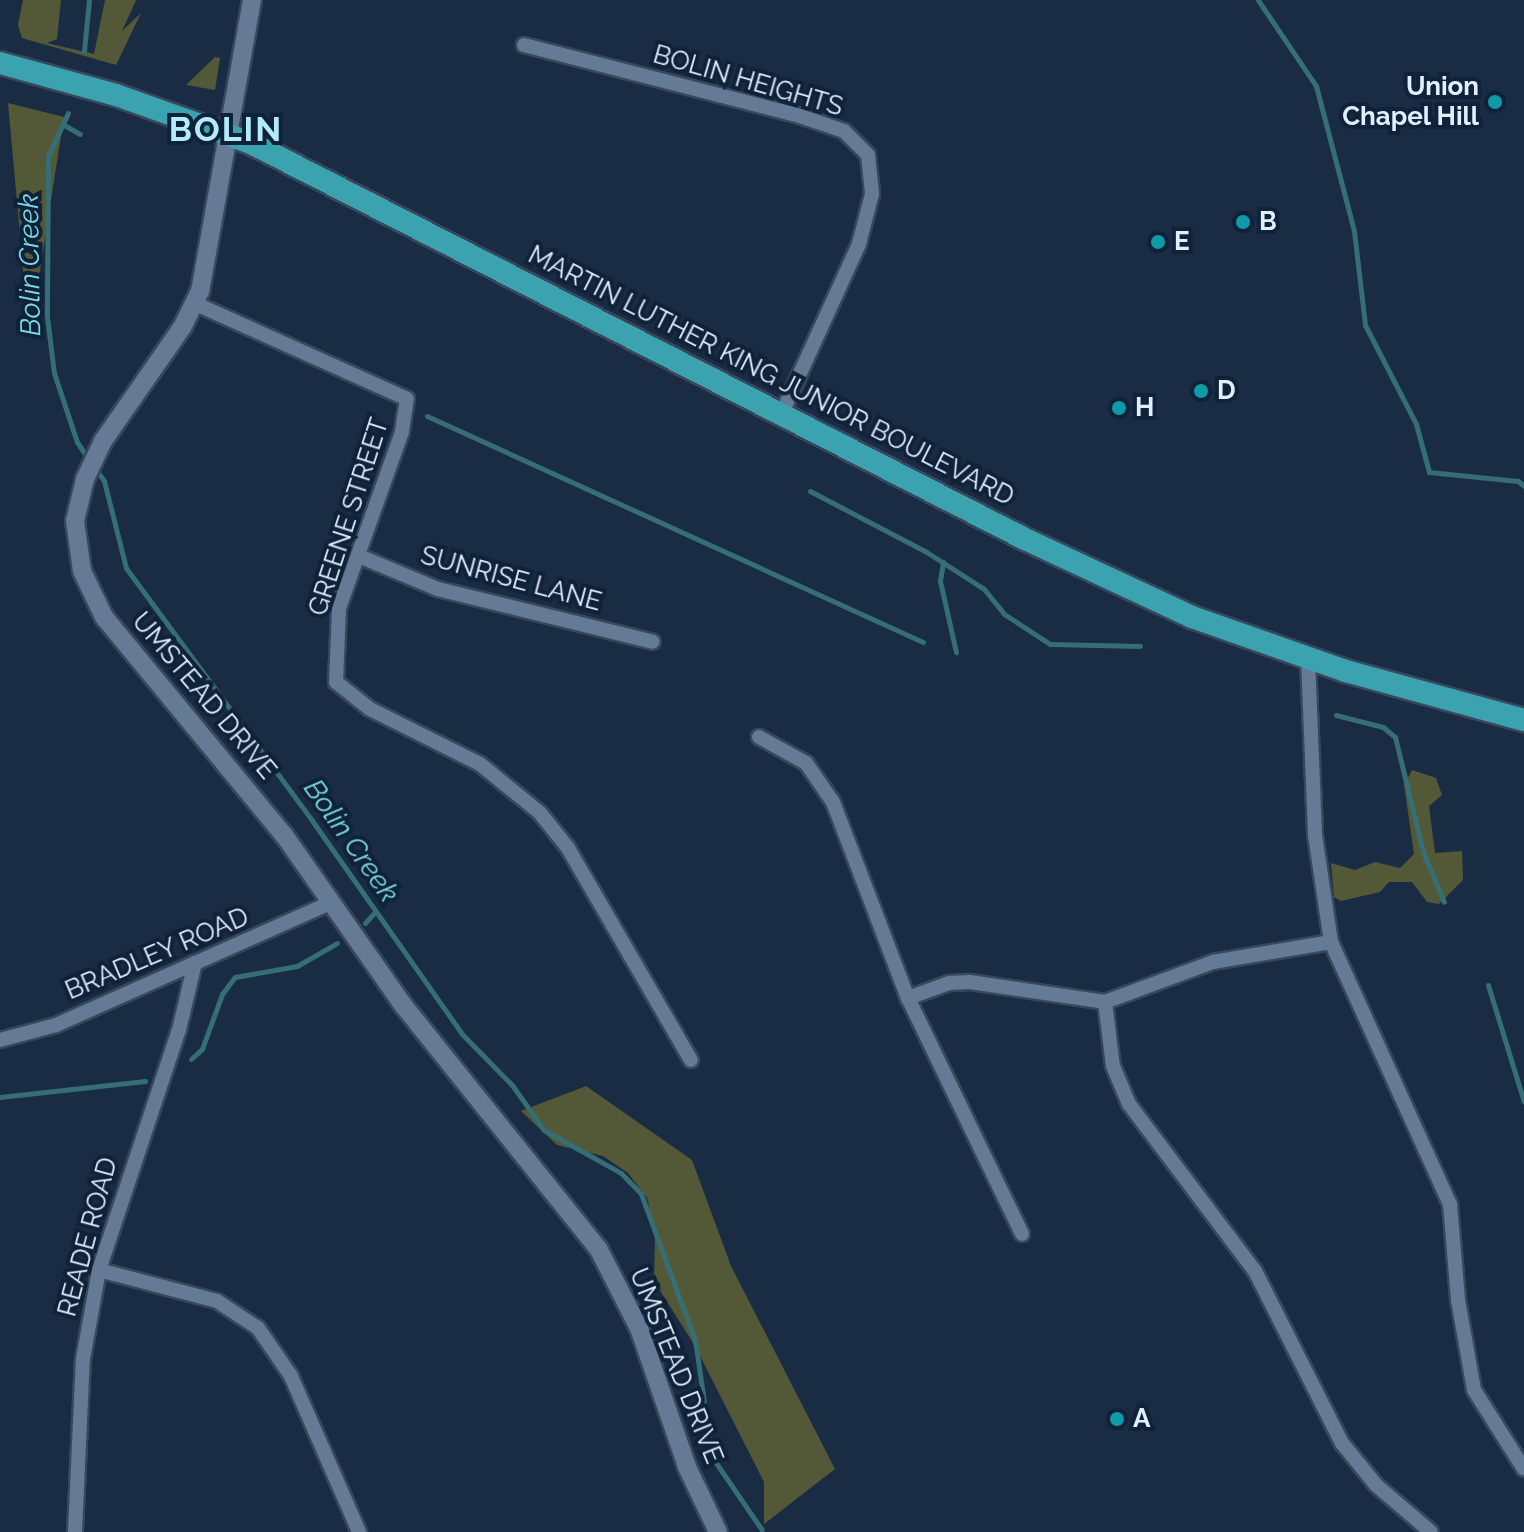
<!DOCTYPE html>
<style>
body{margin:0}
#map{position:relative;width:1524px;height:1532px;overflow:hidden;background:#192c43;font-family:Raleway,sans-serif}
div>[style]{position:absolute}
.green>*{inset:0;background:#535937}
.stream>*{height:5px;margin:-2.5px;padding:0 2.5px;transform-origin:2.5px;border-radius:2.5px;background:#366e75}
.roads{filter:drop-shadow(2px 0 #38485c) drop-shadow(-2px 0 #38485c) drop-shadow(0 2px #38485c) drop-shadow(0 -2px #38485c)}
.minor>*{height:14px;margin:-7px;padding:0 7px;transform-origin:7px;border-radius:7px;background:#647a95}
.tertiary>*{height:18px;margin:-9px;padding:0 9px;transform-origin:9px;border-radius:9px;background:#647a95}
.primary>*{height:22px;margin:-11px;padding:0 11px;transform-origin:11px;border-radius:11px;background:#3ba2b0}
.dots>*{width:22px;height:22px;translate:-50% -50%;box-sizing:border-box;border:4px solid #0f2239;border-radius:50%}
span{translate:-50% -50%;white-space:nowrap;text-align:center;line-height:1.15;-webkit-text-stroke:8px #0f2239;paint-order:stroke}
.street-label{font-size:26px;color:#e1eefd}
.poi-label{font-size:26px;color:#e1eefd;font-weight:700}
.right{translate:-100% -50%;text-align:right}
.left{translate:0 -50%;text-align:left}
.water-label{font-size:28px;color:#7cd8e4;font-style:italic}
.district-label{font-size:34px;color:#b4ebfb;font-weight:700;letter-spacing:2px}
</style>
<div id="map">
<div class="green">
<i style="clip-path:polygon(23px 0,61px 0,57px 39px,47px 43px,94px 54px,105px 0,136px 0,122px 31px,141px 13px,116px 65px,22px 38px,18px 25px)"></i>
<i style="clip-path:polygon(215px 57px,220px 58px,215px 90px,186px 85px)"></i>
<i style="clip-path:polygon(8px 103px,64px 117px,36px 296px,26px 301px)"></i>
<i style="clip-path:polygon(1412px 770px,1436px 778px,1442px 795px,1429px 806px,1435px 853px,1462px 851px,1463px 880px,1439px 904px,1427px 902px,1412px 882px,1389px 882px,1380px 892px,1341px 901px,1334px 897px,1331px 863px,1355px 870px,1375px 862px,1400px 868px,1414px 854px,1404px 785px)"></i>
<i style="clip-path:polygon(586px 1086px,692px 1160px,731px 1266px,835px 1469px,764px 1524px,764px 1482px,695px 1346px,654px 1281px,655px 1231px,647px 1198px,628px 1173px,603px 1156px,557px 1145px,521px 1111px)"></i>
</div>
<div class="stream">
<i style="left:1258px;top:0;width:104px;rotate:56deg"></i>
<i style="left:1316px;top:86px;width:150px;rotate:75.3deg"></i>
<i style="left:1354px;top:231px;width:95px;rotate:83.3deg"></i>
<i style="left:1365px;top:325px;width:111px;rotate:62.7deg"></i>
<i style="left:1416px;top:424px;width:50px;rotate:74.8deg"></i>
<i style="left:1429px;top:472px;width:89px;rotate:5.8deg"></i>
<i style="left:1518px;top:481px;width:8px;rotate:40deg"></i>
<i style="left:84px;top:51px;width:51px;rotate:-84.4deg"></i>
<i style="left:68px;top:113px;width:47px;rotate:114.9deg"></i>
<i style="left:48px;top:156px;width:161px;rotate:90.4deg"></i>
<i style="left:47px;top:317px;width:56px;rotate:82.9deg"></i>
<i style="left:54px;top:373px;width:73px;rotate:71.6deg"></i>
<i style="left:77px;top:442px;width:22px;rotate:56deg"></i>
<i style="left:66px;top:126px;width:16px;rotate:30deg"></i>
<i style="left:427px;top:416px;width:545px;rotate:24.5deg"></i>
<i style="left:95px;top:468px;width:16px;rotate:55deg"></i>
<i style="left:104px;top:481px;width:90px;rotate:75.8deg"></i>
<i style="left:126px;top:568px;width:312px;rotate:53.6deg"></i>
<i style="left:311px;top:819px;width:264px;rotate:54.9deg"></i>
<i style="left:463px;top:1035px;width:70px;rotate:45.6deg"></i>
<i style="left:512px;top:1085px;width:55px;rotate:54.6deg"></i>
<i style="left:544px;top:1130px;width:88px;rotate:29.2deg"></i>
<i style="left:621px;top:1173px;width:29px;rotate:46deg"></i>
<i style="left:641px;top:1194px;width:156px;rotate:69.7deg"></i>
<i style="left:695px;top:1340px;width:118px;rotate:81.7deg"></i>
<i style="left:712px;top:1457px;width:88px;rotate:55.6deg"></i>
<i style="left:810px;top:491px;width:130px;rotate:27.6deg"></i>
<i style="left:925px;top:551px;width:70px;rotate:32.8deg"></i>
<i style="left:984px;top:589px;width:32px;rotate:51deg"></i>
<i style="left:1004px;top:614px;width:55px;rotate:33.1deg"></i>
<i style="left:1050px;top:644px;width:90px;rotate:1.3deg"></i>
<i style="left:943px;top:562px;width:19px;rotate:99deg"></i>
<i style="left:940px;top:581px;width:73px;rotate:77.3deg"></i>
<i style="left:1336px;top:715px;width:49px;rotate:14.3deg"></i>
<i style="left:1383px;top:727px;width:16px;rotate:40deg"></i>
<i style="left:1395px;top:737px;width:118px;rotate:76.3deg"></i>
<i style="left:1423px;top:852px;width:54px;rotate:67.2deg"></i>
<i style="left:365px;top:923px;width:15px;rotate:-48deg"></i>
<i style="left:1488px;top:985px;width:122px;rotate:72.9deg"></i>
<i style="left:191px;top:1059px;width:15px;rotate:-42deg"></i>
<i style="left:202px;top:1049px;width:59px;rotate:-70deg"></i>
<i style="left:222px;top:994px;width:21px;rotate:-53deg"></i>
<i style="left:235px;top:977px;width:63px;rotate:-10.1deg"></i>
<i style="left:297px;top:966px;width:46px;rotate:-29.9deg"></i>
<i style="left:0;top:1097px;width:146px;rotate:-6.3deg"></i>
</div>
<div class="roads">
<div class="minor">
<i style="left:524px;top:45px;width:285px;rotate:14.4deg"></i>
<i style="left:800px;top:116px;width:46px;rotate:18.8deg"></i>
<i style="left:844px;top:131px;width:34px;rotate:45deg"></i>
<i style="left:868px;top:155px;width:39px;rotate:84deg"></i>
<i style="left:872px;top:194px;width:52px;rotate:104.6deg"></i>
<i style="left:859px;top:244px;width:186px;rotate:114.5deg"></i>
<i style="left:196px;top:304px;width:231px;rotate:24.2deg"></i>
<i style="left:407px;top:399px;width:33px;rotate:99deg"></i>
<i style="left:402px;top:432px;width:187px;rotate:109.7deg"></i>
<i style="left:339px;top:608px;width:74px;rotate:92.3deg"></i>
<i style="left:336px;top:682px;width:43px;rotate:38.5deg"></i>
<i style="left:370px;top:709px;width:123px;rotate:26.6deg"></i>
<i style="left:480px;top:764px;width:77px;rotate:39.2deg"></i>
<i style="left:540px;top:813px;width:45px;rotate:51.3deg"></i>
<i style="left:568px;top:848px;width:245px;rotate:59.9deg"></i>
<i style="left:359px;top:556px;width:86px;rotate:22.7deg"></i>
<i style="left:438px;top:589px;width:221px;rotate:13.8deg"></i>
<i style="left:1308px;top:659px;width:176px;rotate:87.7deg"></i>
<i style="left:1315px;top:835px;width:108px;rotate:81.5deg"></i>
<i style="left:1331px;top:942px;width:288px;rotate:65.6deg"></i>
<i style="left:1450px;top:1204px;width:96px;rotate:85.2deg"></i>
<i style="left:1458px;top:1300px;width:91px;rotate:79.9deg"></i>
<i style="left:1474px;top:1390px;width:93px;rotate:57.7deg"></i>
<i style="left:759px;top:737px;width:54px;rotate:29deg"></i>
<i style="left:806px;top:763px;width:47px;rotate:55.3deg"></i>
<i style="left:833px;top:802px;width:210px;rotate:69.1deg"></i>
<i style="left:908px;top:998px;width:262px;rotate:64.2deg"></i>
<i style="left:1331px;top:942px;width:120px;rotate:170.4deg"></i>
<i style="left:1213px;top:962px;width:115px;rotate:159.7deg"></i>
<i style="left:1105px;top:1002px;width:64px;rotate:82.9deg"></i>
<i style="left:1113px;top:1066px;width:41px;rotate:67.2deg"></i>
<i style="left:1129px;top:1104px;width:209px;rotate:53deg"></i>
<i style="left:1255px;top:1271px;width:193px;rotate:63.2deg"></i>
<i style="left:1342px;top:1443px;width:54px;rotate:51deg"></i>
<i style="left:1376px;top:1485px;width:72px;rotate:40.5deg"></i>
<i style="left:908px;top:998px;width:44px;rotate:-20.1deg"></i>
<i style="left:949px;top:983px;width:21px;rotate:-3deg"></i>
<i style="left:970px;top:982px;width:136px;rotate:8.4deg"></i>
<i style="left:0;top:1040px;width:58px;rotate:-15deg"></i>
<i style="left:56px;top:1025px;width:300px;rotate:-24deg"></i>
<i style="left:99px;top:1270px;width:122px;rotate:14.7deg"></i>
<i style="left:217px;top:1301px;width:49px;rotate:33.4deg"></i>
<i style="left:258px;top:1328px;width:58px;rotate:55.5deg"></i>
<i style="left:291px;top:1376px;width:170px;rotate:66.4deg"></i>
<i style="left:75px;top:1532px;width:173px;rotate:-87.4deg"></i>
<i style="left:83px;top:1359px;width:90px;rotate:-79.8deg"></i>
<i style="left:99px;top:1270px;width:253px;rotate:-71.6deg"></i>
<i style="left:179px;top:1030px;width:69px;rotate:-76.6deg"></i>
</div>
<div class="tertiary">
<i style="left:252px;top:0;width:296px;rotate:100.1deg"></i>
<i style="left:200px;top:291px;width:39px;rotate:116deg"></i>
<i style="left:183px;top:326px;width:140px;rotate:124.8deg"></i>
<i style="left:103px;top:441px;width:42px;rotate:115.3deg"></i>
<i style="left:85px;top:479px;width:43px;rotate:103.4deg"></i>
<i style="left:75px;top:521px;width:50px;rotate:82deg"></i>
<i style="left:82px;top:571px;width:51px;rotate:64.4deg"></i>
<i style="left:104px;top:617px;width:283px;rotate:50.5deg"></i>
<i style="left:284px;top:835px;width:208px;rotate:55deg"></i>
<i style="left:403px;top:1005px;width:312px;rotate:51.3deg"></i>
<i style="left:598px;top:1248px;width:90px;rotate:62.9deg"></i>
<i style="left:639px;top:1328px;width:147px;rotate:70.9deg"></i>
<i style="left:687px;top:1467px;width:72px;rotate:64.5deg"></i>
</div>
<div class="primary">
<i style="left:0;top:63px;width:120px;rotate:15.4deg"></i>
<i style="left:116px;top:95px;width:143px;rotate:19.6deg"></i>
<i style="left:251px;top:143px;width:869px;rotate:27.1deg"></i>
<i style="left:1025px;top:539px;width:184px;rotate:25deg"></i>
<i style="left:1192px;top:617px;width:163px;rotate:19.3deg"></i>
<i style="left:1346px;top:671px;width:185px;rotate:15.4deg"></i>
</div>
</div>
<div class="dots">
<i style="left:1495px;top:102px;background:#0f9aa8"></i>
<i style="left:1243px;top:222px;background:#0f9aa8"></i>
<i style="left:1158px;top:242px;background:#0f9aa8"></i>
<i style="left:1201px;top:391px;background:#0f9aa8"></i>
<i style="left:1119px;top:408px;background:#0f9aa8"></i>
<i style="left:1117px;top:1419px;background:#0f9aa8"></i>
</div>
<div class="street-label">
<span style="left:748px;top:81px;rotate:16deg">BOLIN HEIGHTS</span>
<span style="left:771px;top:376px;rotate:27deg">MARTIN LUTHER KING JUNIOR BOULEVARD</span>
<span style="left:349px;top:517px;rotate:-72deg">GREENE STREET</span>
<span style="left:511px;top:579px;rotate:15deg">SUNRISE LANE</span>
<span style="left:204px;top:696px;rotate:50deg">UMSTEAD DRIVE</span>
<span style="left:157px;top:954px;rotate:-23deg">BRADLEY ROAD</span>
<span style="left:88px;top:1237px;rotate:-75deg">READE ROAD</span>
<span style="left:676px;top:1366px;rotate:68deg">UMSTEAD DRIVE</span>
</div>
<div class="poi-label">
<span class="right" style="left:1479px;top:102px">Union<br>Chapel Hill</span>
<span class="left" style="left:1259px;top:222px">B</span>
<span class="left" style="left:1174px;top:242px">E</span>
<span class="left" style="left:1217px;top:391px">D</span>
<span class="left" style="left:1135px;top:408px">H</span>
<span class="left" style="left:1133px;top:1419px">A</span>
</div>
<div class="water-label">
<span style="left:30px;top:265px;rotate:-91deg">Bolin Creek</span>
<span style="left:351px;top:841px;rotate:55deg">Bolin Creek</span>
</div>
<div class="district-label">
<span style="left:226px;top:130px">BOLIN</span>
</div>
</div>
